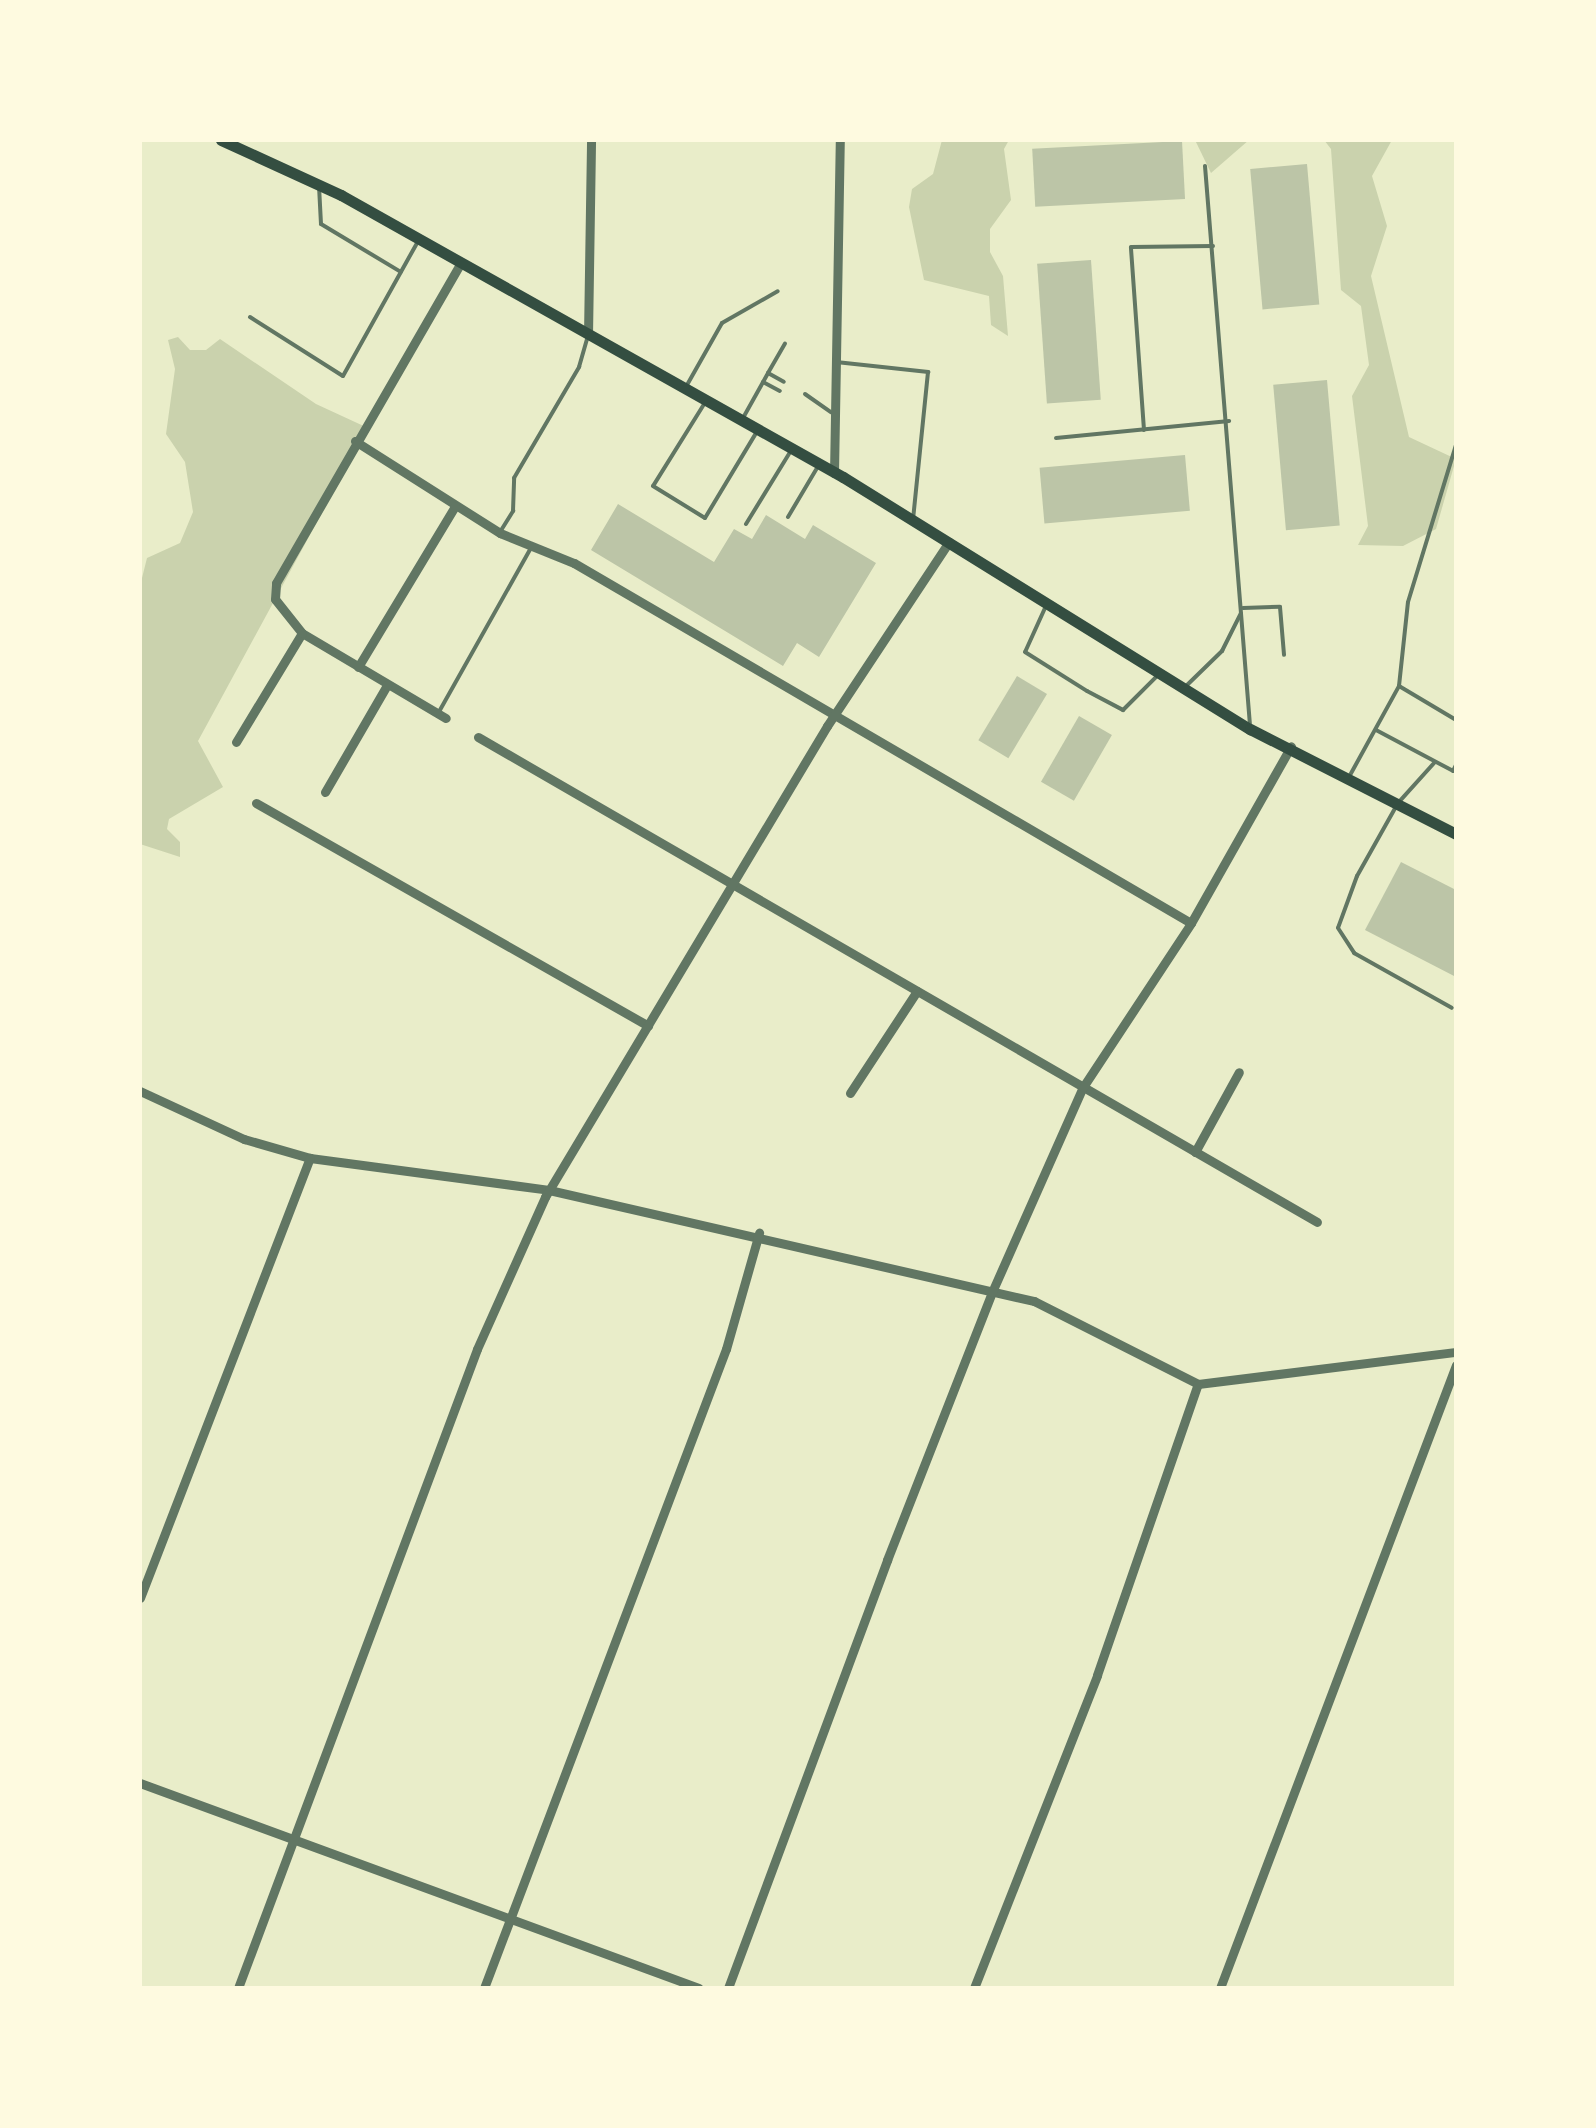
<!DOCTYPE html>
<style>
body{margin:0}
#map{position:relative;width:1596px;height:2128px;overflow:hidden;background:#e9edc9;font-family:"Source Sans 3",sans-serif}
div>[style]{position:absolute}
.green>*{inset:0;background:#cad2ad}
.building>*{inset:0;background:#bcc5a7;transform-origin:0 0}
.service>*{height:4px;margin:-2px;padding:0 2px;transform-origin:2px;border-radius:2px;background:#617663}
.minor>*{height:9px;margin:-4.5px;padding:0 4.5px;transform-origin:4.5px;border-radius:4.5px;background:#617663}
.secondary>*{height:11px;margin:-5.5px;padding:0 5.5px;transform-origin:5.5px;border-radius:5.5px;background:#344e41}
span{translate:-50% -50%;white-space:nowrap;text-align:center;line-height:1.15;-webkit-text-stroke:10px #fefae0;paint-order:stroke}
.frame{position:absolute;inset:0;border:142px solid #fefae0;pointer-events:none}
</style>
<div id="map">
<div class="green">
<i style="clip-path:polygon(942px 140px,1009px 140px,1004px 149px,1011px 200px,990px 229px,990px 252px,1003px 276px,1008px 336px,991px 325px,989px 296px,924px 280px,909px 207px,912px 189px,933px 174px)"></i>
<i style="clip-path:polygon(1195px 140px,1249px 140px,1211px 173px)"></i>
<i style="clip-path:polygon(1324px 140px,1392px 140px,1372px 176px,1387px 226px,1371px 276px,1409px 437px,1456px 459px,1436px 529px,1403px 546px,1358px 545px,1368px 526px,1352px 396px,1369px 365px,1361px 306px,1341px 290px,1331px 149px)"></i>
<i style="clip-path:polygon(178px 337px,190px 350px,206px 350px,220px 339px,316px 404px,368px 428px,198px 741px,223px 787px,169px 819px,167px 829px,180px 842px,180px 857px,140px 844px,140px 586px,147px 558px,180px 543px,193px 512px,185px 462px,166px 434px,175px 369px,168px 340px)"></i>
</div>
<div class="building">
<i style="left:1182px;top:141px;width:58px;height:150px;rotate:87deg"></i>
<i style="left:1307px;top:164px;width:141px;height:57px;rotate:85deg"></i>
<i style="left:1091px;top:260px;width:140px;height:54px;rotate:86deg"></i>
<i style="left:1327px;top:380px;width:146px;height:54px;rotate:85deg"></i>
<i style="left:1185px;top:455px;width:56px;height:146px;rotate:85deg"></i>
<i style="clip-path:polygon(618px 504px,714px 562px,734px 529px,752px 539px,766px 515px,805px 539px,813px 525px,876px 563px,819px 657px,797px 643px,783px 666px,591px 550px)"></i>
<i style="left:1017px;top:676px;width:35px;height:75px;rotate:31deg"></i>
<i style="left:1079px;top:716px;width:38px;height:76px;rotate:30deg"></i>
<i style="clip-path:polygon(1401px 862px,1456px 890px,1456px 977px,1365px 930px)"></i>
</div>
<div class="service">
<i style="left:1205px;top:166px;width:561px;rotate:85.4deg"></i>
<i style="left:319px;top:186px;width:38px;rotate:87deg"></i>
<i style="left:321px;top:224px;width:93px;rotate:31deg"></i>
<i style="left:250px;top:317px;width:110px;rotate:32.4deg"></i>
<i style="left:343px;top:376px;width:152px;rotate:-60.9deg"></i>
<i style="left:836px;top:362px;width:93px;rotate:6.2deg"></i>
<i style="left:928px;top:372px;width:148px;rotate:95.8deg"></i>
<i style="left:768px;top:373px;width:34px;rotate:-60deg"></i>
<i style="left:763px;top:382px;width:19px;rotate:28deg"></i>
<i style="left:687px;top:385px;width:71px;rotate:-60.6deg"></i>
<i style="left:722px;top:323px;width:64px;rotate:-29.7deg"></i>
<i style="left:805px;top:394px;width:32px;rotate:35deg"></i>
<i style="left:706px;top:401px;width:100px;rotate:121.9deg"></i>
<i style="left:653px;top:486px;width:61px;rotate:31.6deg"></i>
<i style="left:705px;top:518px;width:99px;rotate:-59deg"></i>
<i style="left:743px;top:418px;width:51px;rotate:-60.9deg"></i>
<i style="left:768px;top:373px;width:18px;rotate:29deg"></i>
<i style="left:1144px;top:430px;width:183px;rotate:-94.1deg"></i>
<i style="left:1131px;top:247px;width:82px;rotate:-0.7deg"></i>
<i style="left:1056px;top:438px;width:174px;rotate:-5.6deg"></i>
<i style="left:788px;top:517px;width:57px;rotate:-59.4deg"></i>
<i style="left:746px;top:524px;width:88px;rotate:-58.5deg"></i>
<i style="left:500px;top:532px;width:25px;rotate:-58deg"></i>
<i style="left:513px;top:511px;width:33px;rotate:-88deg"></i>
<i style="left:514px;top:478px;width:129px;rotate:-59.6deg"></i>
<i style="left:579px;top:367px;width:33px;rotate:-74deg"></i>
<i style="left:1045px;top:608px;width:48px;rotate:114.4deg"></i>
<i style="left:1025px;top:652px;width:73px;rotate:32.2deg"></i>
<i style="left:1087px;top:691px;width:41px;rotate:27.8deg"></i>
<i style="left:1123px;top:710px;width:48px;rotate:-45deg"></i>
<i style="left:1243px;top:608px;width:37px;rotate:-2deg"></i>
<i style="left:1280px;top:607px;width:48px;rotate:85.2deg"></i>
<i style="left:1399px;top:686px;width:66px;rotate:30.8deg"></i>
<i style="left:1185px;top:687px;width:52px;rotate:-44.2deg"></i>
<i style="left:1222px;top:651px;width:42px;rotate:-63.4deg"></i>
<i style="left:440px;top:710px;width:186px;rotate:-60.7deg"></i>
<i style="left:1376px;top:730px;width:87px;rotate:28deg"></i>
<i style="left:1453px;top:771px;width:7px;rotate:-63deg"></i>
<i style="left:1435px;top:762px;width:55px;rotate:132.1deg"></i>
<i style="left:1398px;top:803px;width:84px;rotate:119.3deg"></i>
<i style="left:1357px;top:876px;width:55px;rotate:110.1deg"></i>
<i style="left:1338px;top:928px;width:30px;rotate:57deg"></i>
<i style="left:1354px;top:953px;width:112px;rotate:29.3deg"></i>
<i style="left:1349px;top:777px;width:104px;rotate:-61.2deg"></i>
<i style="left:1399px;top:686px;width:84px;rotate:-83.9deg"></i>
<i style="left:1408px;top:602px;width:164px;rotate:-73deg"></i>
</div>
<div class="minor">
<i style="left:588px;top:335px;width:195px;rotate:-89.1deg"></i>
<i style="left:355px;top:441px;width:172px;rotate:32.4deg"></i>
<i style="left:500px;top:533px;width:80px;rotate:22.1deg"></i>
<i style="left:574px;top:563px;width:714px;rotate:30.26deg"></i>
<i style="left:834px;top:473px;width:333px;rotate:-89deg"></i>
<i style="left:302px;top:633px;width:167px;rotate:30.6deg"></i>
<i style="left:358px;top:667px;width:188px;rotate:-58.9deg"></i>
<i style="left:478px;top:737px;width:969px;rotate:30.03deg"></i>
<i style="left:236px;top:742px;width:127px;rotate:-58.8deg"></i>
<i style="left:302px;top:633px;width:43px;rotate:-128.5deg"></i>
<i style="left:275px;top:599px;width:16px;rotate:-86deg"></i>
<i style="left:276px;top:583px;width:370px;rotate:-60deg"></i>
<i style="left:325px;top:792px;width:124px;rotate:-59.9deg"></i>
<i style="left:256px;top:803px;width:451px;rotate:29.6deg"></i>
<i style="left:140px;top:1091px;width:115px;rotate:24.8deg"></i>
<i style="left:244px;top:1139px;width:69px;rotate:16.1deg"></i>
<i style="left:310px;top:1158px;width:241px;rotate:7.6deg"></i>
<i style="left:549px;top:1190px;width:498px;rotate:12.9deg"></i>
<i style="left:1034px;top:1301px;width:184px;rotate:26.8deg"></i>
<i style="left:1198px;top:1384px;width:260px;rotate:-7.1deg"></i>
<i style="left:850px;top:1093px;width:122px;rotate:-56.7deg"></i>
<i style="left:1195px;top:1152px;width:91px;rotate:-61.2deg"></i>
<i style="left:140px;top:1598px;width:472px;rotate:-68.9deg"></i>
<i style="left:140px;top:1783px;width:595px;rotate:20.14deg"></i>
<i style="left:238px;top:1988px;width:682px;rotate:-69.49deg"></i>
<i style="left:477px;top:1349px;width:167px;rotate:-65.9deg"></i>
<i style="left:545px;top:1197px;width:549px;rotate:-59.09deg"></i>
<i style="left:827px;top:726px;width:221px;rotate:-56.5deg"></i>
<i style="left:484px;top:1988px;width:683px;rotate:-69.26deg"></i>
<i style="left:726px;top:1349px;width:121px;rotate:-74.1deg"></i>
<i style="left:728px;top:1988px;width:457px;rotate:-69.6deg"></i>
<i style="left:887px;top:1560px;width:288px;rotate:-68.6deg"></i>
<i style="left:992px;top:1292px;width:224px;rotate:-66.1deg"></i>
<i style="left:1083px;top:1087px;width:196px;rotate:-56.6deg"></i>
<i style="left:1191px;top:923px;width:203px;rotate:-60.5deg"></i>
<i style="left:974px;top:1988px;width:336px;rotate:-68.5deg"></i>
<i style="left:1097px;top:1675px;width:308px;rotate:-70.9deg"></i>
<i style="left:1220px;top:1988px;width:666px;rotate:-69.25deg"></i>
</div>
<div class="secondary">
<i style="left:221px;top:140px;width:132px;rotate:24.6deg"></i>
<i style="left:341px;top:195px;width:576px;rotate:29.33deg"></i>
<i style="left:843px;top:477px;width:479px;rotate:31.8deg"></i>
<i style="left:1250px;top:729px;width:231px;rotate:27deg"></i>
</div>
<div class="frame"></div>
</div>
